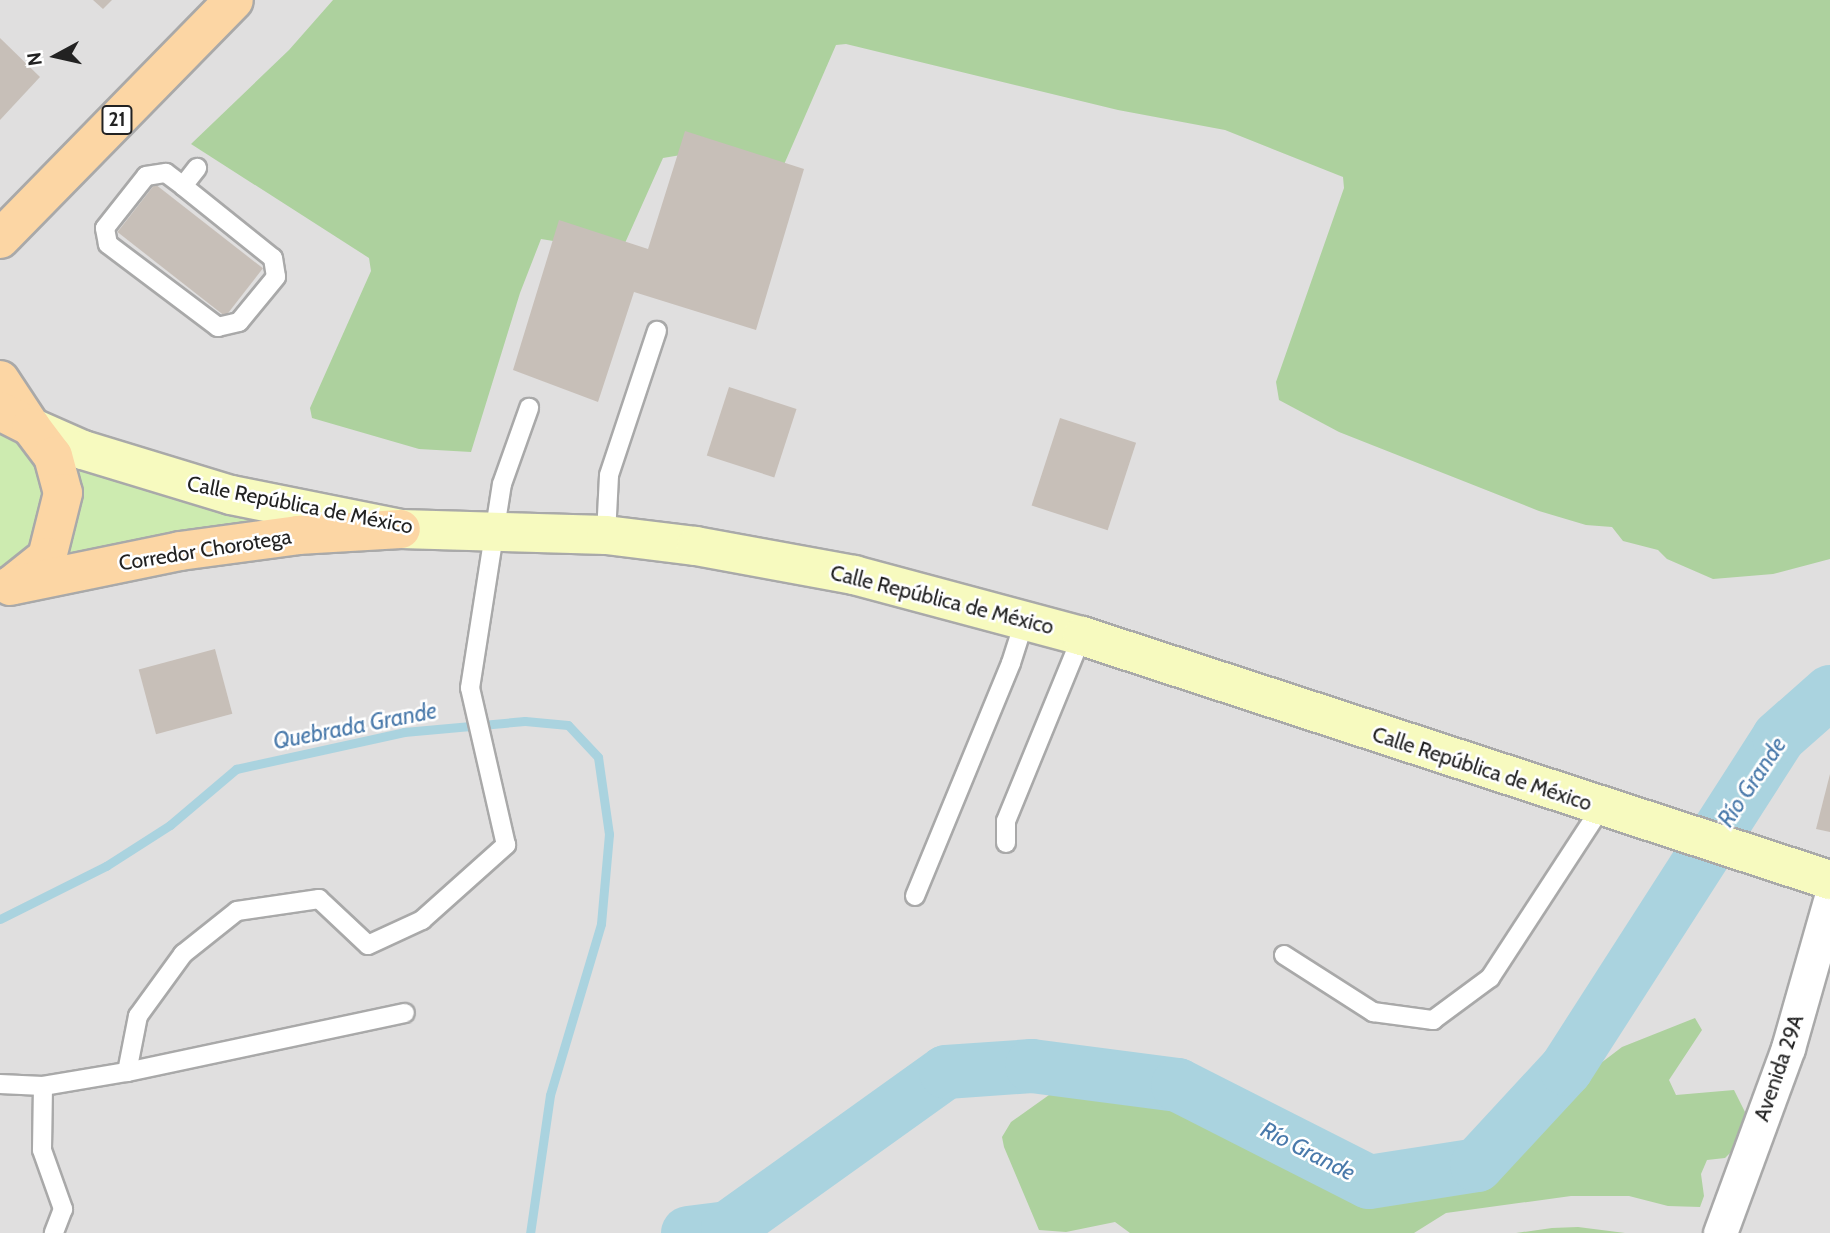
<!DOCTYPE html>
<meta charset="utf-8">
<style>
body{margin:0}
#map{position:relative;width:1830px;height:1233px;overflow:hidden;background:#f2efe9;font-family:Cabin,sans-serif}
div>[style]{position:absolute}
.residential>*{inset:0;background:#e0dfdf;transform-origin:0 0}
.grass>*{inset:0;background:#cdebb0}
.forest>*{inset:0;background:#add19e}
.stream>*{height:9px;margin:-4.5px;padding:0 4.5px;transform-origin:4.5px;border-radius:4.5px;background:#aad3df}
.river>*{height:54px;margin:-27px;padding:0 27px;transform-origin:27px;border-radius:27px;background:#aad3df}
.building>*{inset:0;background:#c7bfb8;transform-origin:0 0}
.roads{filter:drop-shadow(2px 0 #a9a9a9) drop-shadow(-2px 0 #a9a9a9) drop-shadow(0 2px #a9a9a9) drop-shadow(0 -2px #a9a9a9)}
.lane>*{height:18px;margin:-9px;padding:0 9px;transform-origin:9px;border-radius:9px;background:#fff}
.street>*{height:33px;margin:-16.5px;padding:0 16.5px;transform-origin:16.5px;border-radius:16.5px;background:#fff}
.secondary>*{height:38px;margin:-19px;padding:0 19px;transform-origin:19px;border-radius:19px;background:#f7fabf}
.primary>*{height:38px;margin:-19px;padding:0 19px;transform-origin:19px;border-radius:19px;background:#fcd6a4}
span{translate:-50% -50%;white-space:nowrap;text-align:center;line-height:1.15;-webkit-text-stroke:5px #fff;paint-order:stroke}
.shield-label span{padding:2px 5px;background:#fff;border:2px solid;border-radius:5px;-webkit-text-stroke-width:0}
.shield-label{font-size:19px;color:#222;font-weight:700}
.street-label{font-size:21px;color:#222}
.water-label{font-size:23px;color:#4a7aab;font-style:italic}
.north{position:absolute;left:21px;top:21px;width:70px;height:70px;-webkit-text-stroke:5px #fff;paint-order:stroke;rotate:262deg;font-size:19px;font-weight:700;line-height:28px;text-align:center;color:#222}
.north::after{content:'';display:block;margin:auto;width:24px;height:32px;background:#222;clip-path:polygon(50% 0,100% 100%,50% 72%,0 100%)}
</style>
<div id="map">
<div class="residential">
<i style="left:0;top:0;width:1830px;height:1233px"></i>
</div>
<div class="grass">
<i style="clip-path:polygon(0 425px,24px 435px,50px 495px,36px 542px,0 572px)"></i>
<i style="clip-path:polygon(79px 463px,328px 525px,57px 565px,73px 538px,81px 500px)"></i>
</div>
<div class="forest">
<i style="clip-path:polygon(333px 0,1830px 0,1830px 559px,1773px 574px,1713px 579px,1667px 559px,1658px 550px,1623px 541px,1612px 527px,1586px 525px,1539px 511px,1339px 432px,1279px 400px,1276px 382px,1344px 188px,1343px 177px,1225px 130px,1118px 110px,846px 44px,836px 45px,779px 176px,681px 155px,663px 158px,621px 252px,541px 239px,520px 293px,471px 452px,419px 449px,312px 418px,310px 408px,371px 271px,369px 258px,191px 144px,289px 50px)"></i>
<i style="clip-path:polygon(1695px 1018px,1702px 1030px,1669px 1080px,1676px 1095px,1734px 1090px,1745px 1112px,1737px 1146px,1725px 1158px,1707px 1160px,1701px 1174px,1704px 1196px,1700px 1207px,1668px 1206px,1629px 1196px,1571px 1196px,1446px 1213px,1414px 1233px,1130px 1233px,1115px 1222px,1066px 1232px,1039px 1230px,1004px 1147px,1002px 1137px,1011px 1122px,1049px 1095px,1122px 1082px,1188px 1081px,1216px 1088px,1319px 1159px,1373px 1183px,1416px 1188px,1480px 1155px,1622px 1047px)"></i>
<i style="clip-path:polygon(1578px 1227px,1625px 1233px,1516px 1233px,1552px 1228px)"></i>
</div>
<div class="stream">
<i style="left:0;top:919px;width:119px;rotate:-26.6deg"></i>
<i style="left:106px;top:866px;width:76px;rotate:-32.6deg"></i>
<i style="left:170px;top:825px;width:87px;rotate:-40.3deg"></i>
<i style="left:236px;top:769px;width:172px;rotate:-12.4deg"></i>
<i style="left:404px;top:732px;width:121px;rotate:-5.2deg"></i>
<i style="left:525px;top:721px;width:43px;rotate:5.3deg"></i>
<i style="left:568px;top:725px;width:44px;rotate:46.8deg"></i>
<i style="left:598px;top:757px;width:78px;rotate:81.9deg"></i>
<i style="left:609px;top:834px;width:90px;rotate:95.1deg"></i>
<i style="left:601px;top:924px;width:178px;rotate:106.6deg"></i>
<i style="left:550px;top:1095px;width:139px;rotate:98.2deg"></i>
</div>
<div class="river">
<i style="left:688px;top:1233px;width:40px;rotate:-7.1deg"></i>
<i style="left:728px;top:1228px;width:268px;rotate:-35.6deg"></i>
<i style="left:946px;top:1072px;width:86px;rotate:-4deg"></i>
<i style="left:1032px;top:1066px;width:147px;rotate:7.4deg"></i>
<i style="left:1178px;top:1085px;width:214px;rotate:26.9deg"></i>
<i style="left:1369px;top:1182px;width:109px;rotate:-8.9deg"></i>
<i style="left:1477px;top:1165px;width:131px;rotate:-47.2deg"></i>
<i style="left:1566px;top:1069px;width:394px;rotate:-57.3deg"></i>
<i style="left:1779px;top:737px;width:68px;rotate:-41.4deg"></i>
</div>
<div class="building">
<i style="clip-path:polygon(93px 0,112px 0,103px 9px)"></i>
<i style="clip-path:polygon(0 38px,40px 77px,0 120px)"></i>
<i style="clip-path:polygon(685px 131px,804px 169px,756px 330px,634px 292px,598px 402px,513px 370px,559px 220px,648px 249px)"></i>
<i style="left:155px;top:184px;width:137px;height:61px;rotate:38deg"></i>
<i style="left:729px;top:387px;width:71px;height:72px;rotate:18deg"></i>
<i style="left:1060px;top:418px;width:80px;height:92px;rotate:18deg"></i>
<i style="left:215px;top:649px;width:67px;height:79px;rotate:75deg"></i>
<i style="clip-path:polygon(1830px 774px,1830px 832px,1816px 829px)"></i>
</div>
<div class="roads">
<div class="lane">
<i style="left:183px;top:186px;width:115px;rotate:38.7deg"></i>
<i style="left:273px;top:258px;width:19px;rotate:81deg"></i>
<i style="left:276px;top:277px;width:58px;rotate:129.4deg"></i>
<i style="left:239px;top:322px;width:22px;rotate:167deg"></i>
<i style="left:218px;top:327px;width:138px;rotate:-143deg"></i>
<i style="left:108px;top:244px;width:16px;rotate:-101deg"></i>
<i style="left:105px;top:228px;width:66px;rotate:-51.7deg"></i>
<i style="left:146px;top:176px;width:20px;rotate:-9deg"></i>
<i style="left:166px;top:173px;width:21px;rotate:37deg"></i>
<i style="left:183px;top:186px;width:23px;rotate:-52deg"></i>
<i style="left:606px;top:535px;width:60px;rotate:-87.1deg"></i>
<i style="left:609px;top:475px;width:152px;rotate:-71.6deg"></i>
<i style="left:1006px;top:843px;width:22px;rotate:-90deg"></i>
<i style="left:1006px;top:821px;width:200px;rotate:-67.7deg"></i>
<i style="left:915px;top:896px;width:252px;rotate:-67.6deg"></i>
<i style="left:1011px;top:663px;width:46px;rotate:-72.3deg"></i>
<i style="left:1284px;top:955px;width:106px;rotate:32.6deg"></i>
<i style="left:1373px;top:1012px;width:61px;rotate:7.6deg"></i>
<i style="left:1433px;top:1020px;width:71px;rotate:-36.4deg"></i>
<i style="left:1490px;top:978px;width:203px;rotate:-56.9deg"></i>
<i style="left:127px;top:1072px;width:57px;rotate:-78.9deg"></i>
<i style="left:138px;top:1016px;width:77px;rotate:-54deg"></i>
<i style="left:183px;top:954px;width:69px;rotate:-38.5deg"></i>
<i style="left:237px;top:911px;width:83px;rotate:-8.3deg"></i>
<i style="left:319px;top:899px;width:67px;rotate:43.2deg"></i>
<i style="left:368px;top:945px;width:60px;rotate:-24.8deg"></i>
<i style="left:422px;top:920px;width:113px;rotate:-41.8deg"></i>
<i style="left:506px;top:845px;width:161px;rotate:-102.9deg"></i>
<i style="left:470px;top:688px;width:206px;rotate:-81.1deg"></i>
<i style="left:502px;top:484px;width:81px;rotate:-70.4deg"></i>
<i style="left:0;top:1084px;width:43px;rotate:2.7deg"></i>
<i style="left:43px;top:1086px;width:85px;rotate:-9.5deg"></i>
<i style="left:127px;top:1072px;width:284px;rotate:-12deg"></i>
<i style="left:43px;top:1086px;width:64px;rotate:90.9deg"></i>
<i style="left:42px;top:1150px;width:63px;rotate:70.4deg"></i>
<i style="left:63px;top:1209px;width:26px;rotate:111deg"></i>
</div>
<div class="street">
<i style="left:1720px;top:1233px;width:197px;rotate:-69.8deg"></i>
<i style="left:1788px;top:1048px;width:153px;rotate:-74.1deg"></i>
</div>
<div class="secondary">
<i style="left:31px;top:427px;width:57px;rotate:23.9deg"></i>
<i style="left:83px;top:450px;width:155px;rotate:16.9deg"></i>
<i style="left:231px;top:495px;width:173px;rotate:11.3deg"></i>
<i style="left:401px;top:529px;width:205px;rotate:1.7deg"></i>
<i style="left:606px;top:535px;width:91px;rotate:7deg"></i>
<i style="left:696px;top:546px;width:161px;rotate:10.4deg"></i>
<i style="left:854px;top:575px;width:236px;rotate:15deg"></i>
<i style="left:1082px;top:636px;width:787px;rotate:18.07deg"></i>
</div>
<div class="primary">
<i style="left:0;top:239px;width:334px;rotate:-45.6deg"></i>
<i style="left:0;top:380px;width:56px;rotate:56.6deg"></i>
<i style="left:0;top:411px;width:35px;rotate:27deg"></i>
<i style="left:31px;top:427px;width:36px;rotate:53deg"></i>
<i style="left:53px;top:456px;width:38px;rotate:75deg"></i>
<i style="left:63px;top:493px;width:66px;rotate:104deg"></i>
<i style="left:47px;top:557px;width:45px;rotate:141.3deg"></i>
<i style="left:10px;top:586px;width:174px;rotate:-11.6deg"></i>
<i style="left:180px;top:551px;width:119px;rotate:-7.7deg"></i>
<i style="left:298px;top:535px;width:103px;rotate:-3.3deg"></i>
</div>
</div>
<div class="shield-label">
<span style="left:117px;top:120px">21</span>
</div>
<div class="street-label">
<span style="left:300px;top:505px;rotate:11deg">Calle República de México</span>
<span style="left:205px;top:550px;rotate:-9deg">Corredor Chorotega</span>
<span style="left:942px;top:600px;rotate:14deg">Calle República de México</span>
<span style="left:1482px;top:769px;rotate:18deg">Calle República de México</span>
<span style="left:1779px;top:1068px;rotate:-71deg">Avenida 29A</span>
</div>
<div class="water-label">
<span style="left:355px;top:726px;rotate:-11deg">Quebrada Grande</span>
<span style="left:1752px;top:782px;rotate:-56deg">Río Grande</span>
<span style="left:1308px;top:1151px;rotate:27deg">Río Grande</span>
</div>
<div class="north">N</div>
</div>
